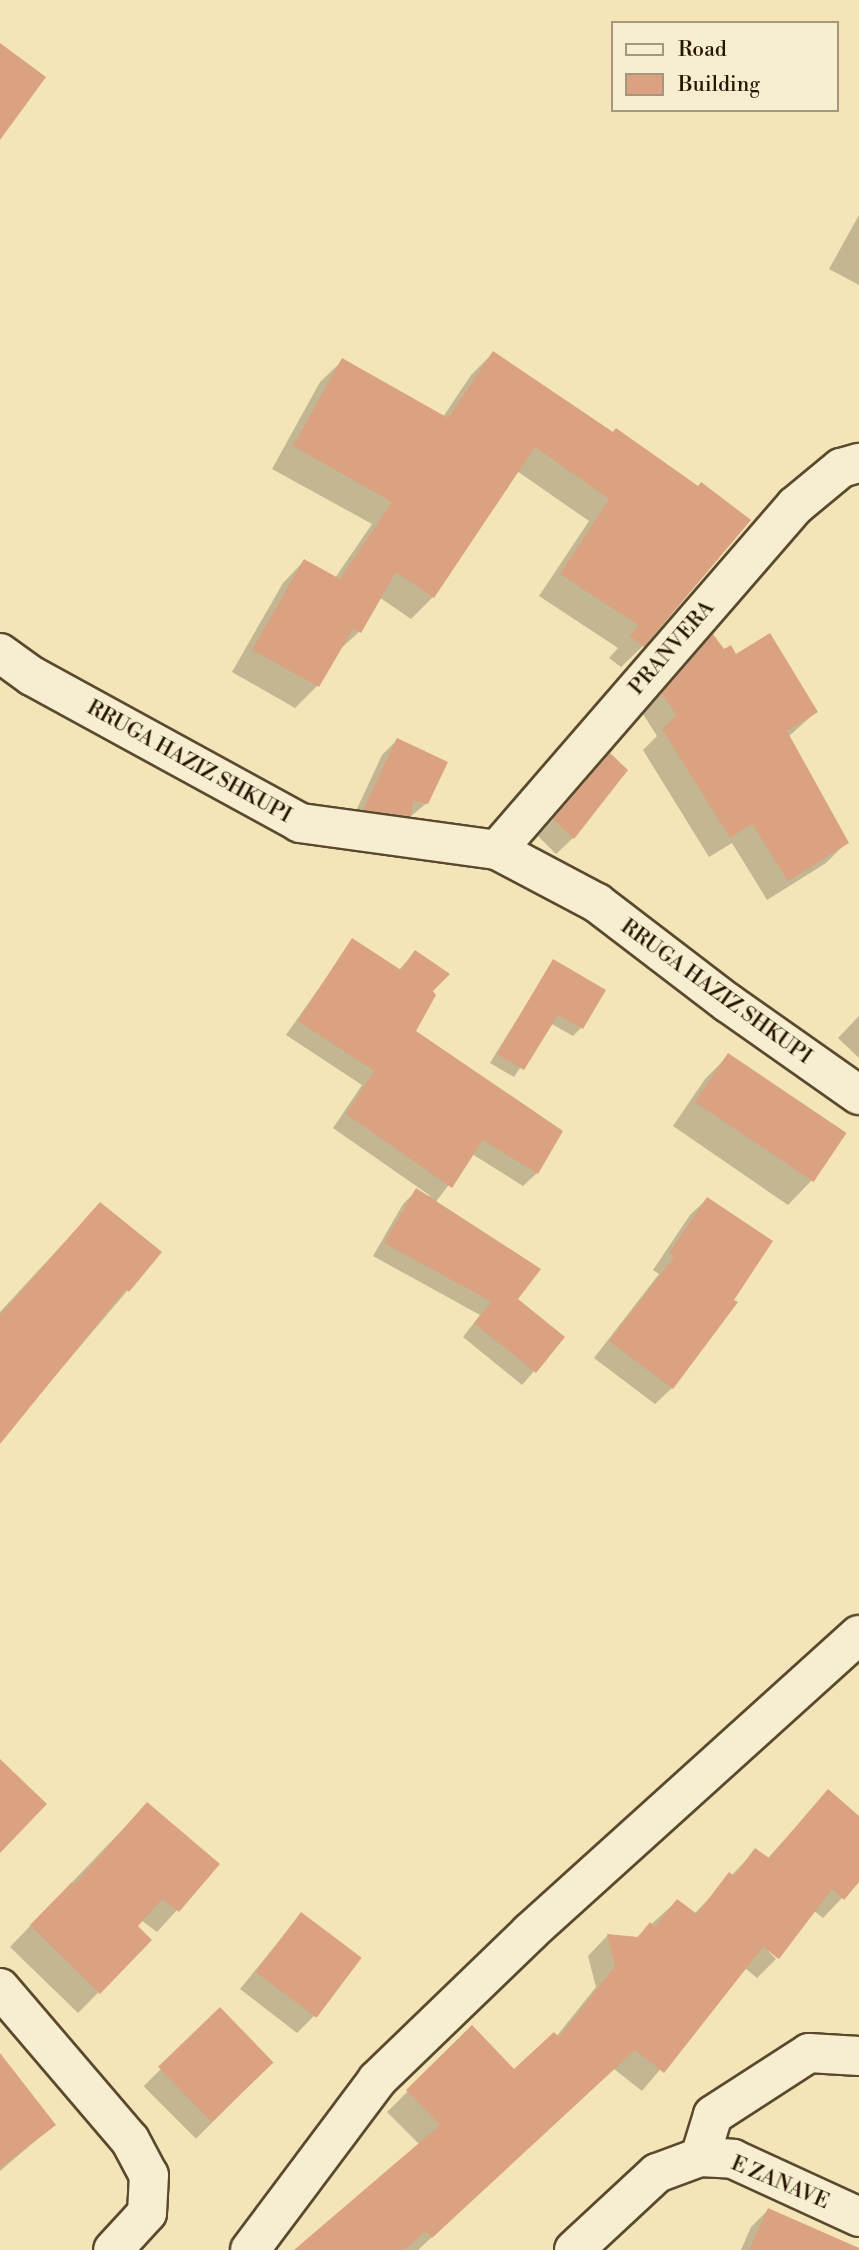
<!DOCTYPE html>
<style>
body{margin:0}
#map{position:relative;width:859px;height:2250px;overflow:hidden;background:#f3e5b7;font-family:"Libre Bodoni",serif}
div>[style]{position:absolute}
.shadow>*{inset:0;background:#0003;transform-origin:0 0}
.building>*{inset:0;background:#dba282;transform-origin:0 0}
.roads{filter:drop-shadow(2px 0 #5a492e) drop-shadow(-2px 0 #5a492e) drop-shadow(0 2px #5a492e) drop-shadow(0 -2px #5a492e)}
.minor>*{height:38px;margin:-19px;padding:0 19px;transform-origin:19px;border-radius:19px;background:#f7eed0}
span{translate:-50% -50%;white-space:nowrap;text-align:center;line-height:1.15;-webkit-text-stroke:7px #f7eed0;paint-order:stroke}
.street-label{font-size:21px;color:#271500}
.legend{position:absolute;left:611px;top:21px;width:228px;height:91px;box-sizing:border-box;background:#f7eed0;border:2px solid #a4977d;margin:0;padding:9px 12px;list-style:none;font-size:21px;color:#271500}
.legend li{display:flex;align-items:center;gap:14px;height:35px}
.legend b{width:35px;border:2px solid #a4977d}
</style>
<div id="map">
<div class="shadow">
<i style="clip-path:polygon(859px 215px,859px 285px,829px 269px)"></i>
<i style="clip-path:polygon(493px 353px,613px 434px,643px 646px,621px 667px,609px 658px,618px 648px,539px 596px,589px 521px,517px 471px,433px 597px,411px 619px,379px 597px,359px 632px,336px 653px,317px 686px,295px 708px,232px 672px,283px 583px,304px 561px,335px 578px,372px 524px,272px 469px,320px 382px,342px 361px,443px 417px,471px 375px)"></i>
<i style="clip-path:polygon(713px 637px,724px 651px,816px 712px,788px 737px,846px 843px,826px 863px,767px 900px,732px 843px,709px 857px,643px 750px,657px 736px,643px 714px)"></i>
<i style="clip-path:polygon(397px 740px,427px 803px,394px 830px,350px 824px,382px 755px)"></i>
<i style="clip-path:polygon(610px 756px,573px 838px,556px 854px,538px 836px)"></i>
<i style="clip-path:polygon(352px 941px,398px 971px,415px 952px,431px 991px,413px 1031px,537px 1173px,523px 1186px,472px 1154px,435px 1203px,515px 1299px,563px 1338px,522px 1385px,463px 1337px,480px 1315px,373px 1256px,403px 1204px,416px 1191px,432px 1197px,333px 1128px,362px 1085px,286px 1035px)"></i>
<i style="clip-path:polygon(553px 961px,581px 1028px,573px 1036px,550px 1023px,514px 1077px,490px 1063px)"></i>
<i style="clip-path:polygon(859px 1016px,859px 1058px,838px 1038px)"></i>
<i style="clip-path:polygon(728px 1056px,844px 1134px,811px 1181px,788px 1205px,673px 1126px,705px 1079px)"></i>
<i style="clip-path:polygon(707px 1199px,731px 1300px,672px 1388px,655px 1404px,594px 1358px,659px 1274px,653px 1270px,690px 1215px)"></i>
<i style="clip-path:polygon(100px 1204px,160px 1252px,0 1441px,0 1312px)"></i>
<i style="clip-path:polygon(828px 1792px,859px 1818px,859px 1880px,823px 1918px,813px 1910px,777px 1958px,758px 1941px,776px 1959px,757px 1978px,745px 1968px,642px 2091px,614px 2069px,418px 2250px,301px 2250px,420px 2145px,387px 2112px,472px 2028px,514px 2071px,556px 2037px,596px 1987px,588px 1956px,607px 1936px,636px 1938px,677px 1901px,694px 1914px,756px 1850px,767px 1859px)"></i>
<i style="clip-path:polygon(147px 1804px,218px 1865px,157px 1932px,141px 1920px,136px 1926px,150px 1940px,78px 2013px,10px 1947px)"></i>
<i style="clip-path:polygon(301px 1914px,314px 2016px,297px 2033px,240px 1989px)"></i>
<i style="left:220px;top:2010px;width:74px;height:108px;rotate:45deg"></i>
<i style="clip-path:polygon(0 2085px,54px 2125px,0 2171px)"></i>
<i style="clip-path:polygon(768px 2210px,818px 2250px,741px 2250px,751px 2227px)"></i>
</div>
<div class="building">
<i style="clip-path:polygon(0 43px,46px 77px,0 140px)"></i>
<i style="clip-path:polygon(493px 351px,613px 432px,616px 428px,698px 486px,701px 482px,751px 520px,644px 647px,630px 636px,638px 625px,560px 574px,609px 499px,535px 447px,434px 598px,396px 572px,361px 633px,353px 629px,319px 687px,252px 650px,304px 559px,340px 579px,392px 502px,293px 446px,342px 358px,448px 418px)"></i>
<i style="clip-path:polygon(770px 633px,818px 712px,787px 731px,849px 843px,788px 881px,752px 824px,730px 838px,662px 729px,676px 715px,662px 693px,713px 634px,724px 649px,731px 645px,736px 654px)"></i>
<i style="clip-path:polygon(397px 738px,448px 762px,428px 804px,413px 801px,411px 816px,363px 810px)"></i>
<i style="clip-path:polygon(610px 753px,628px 770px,574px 839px,553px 819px)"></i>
<i style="clip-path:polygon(352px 938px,401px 970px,415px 950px,450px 974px,433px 991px,436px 995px,416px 1031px,563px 1131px,538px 1174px,483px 1140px,452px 1188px,346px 1114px,374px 1071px,298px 1021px)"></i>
<i style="clip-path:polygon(553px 959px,606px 990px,583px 1029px,558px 1015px,524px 1070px,497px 1054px)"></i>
<i style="left:728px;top:1053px;width:143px;height:59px;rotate:34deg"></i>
<i style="clip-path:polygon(416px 1188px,541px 1269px,518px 1299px,565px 1337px,536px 1373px,474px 1323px,492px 1302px,384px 1243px)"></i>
<i style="clip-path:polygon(707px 1197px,773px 1241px,734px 1300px,738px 1302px,673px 1389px,609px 1341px,674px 1257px,669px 1253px)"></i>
<i style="clip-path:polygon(100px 1202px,162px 1252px,129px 1292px,126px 1289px,0 1444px,0 1315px)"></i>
<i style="clip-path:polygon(0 1759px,47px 1804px,0 1853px)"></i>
<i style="clip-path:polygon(828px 1789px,859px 1816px,859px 1882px,844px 1900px,832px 1889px,779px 1959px,763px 1947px,664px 2073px,635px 2050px,432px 2238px,426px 2231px,404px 2250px,294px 2250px,440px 2125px,406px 2090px,472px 2025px,514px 2069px,554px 2032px,559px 2037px,615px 1966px,607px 1934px,638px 1937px,650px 1922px,655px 1927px,677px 1899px,697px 1914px,729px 1872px,734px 1876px,755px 1848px,769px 1858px)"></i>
<i style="clip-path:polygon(147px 1802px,220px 1864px,179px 1912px,162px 1899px,138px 1926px,152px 1940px,100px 1994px,30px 1925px,72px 1882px,74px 1885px)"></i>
<i style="left:301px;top:1912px;width:76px;height:75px;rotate:37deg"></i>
<i style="left:220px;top:2007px;width:77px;height:86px;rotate:46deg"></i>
<i style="clip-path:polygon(0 2053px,56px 2125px,0 2168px)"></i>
<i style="clip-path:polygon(768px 2208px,859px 2248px,859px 2250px,749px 2250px)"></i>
</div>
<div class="roads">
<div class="minor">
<i style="left:0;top:653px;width:39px;rotate:36deg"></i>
<i style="left:32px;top:676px;width:306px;rotate:28.7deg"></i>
<i style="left:300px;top:823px;width:199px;rotate:7.8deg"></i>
<i style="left:497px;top:850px;width:113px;rotate:27.9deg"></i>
<i style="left:597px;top:903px;width:165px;rotate:37.4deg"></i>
<i style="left:728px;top:1003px;width:160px;rotate:35.1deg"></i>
<i style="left:497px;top:850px;width:455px;rotate:-49.1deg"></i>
<i style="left:795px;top:506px;width:60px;rotate:-39.6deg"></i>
<i style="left:841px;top:468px;width:19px;rotate:-16deg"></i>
<i style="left:0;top:1988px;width:200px;rotate:49.5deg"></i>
<i style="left:130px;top:2140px;width:40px;rotate:62deg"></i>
<i style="left:149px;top:2175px;width:38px;rotate:93deg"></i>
<i style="left:147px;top:2213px;width:50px;rotate:132.6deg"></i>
<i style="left:700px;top:2157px;width:44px;rotate:-72.8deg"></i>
<i style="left:713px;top:2115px;width:114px;rotate:-32.9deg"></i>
<i style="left:809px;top:2053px;width:50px;rotate:3.4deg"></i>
<i style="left:250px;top:2250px;width:212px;rotate:-53.2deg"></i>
<i style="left:377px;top:2080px;width:213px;rotate:-44deg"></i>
<i style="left:530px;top:1932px;width:443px;rotate:-42.1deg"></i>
<i style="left:574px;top:2250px;width:113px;rotate:-42.9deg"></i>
<i style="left:657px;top:2173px;width:46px;rotate:-20.4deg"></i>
<i style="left:700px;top:2157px;width:33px;rotate:3deg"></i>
<i style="left:733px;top:2159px;width:139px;rotate:24.7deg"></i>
</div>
</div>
<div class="street-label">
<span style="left:672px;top:648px;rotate:-49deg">PRANVERA</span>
<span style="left:189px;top:762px;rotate:29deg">RRUGA HAZIZ SHKUPI</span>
<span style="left:716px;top:992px;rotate:36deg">RRUGA HAZIZ SHKUPI</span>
<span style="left:780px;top:2183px;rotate:23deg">E ZANAVE</span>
</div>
<ul class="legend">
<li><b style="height:9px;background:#f7eed0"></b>Road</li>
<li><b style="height:19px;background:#dba282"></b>Building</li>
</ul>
</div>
